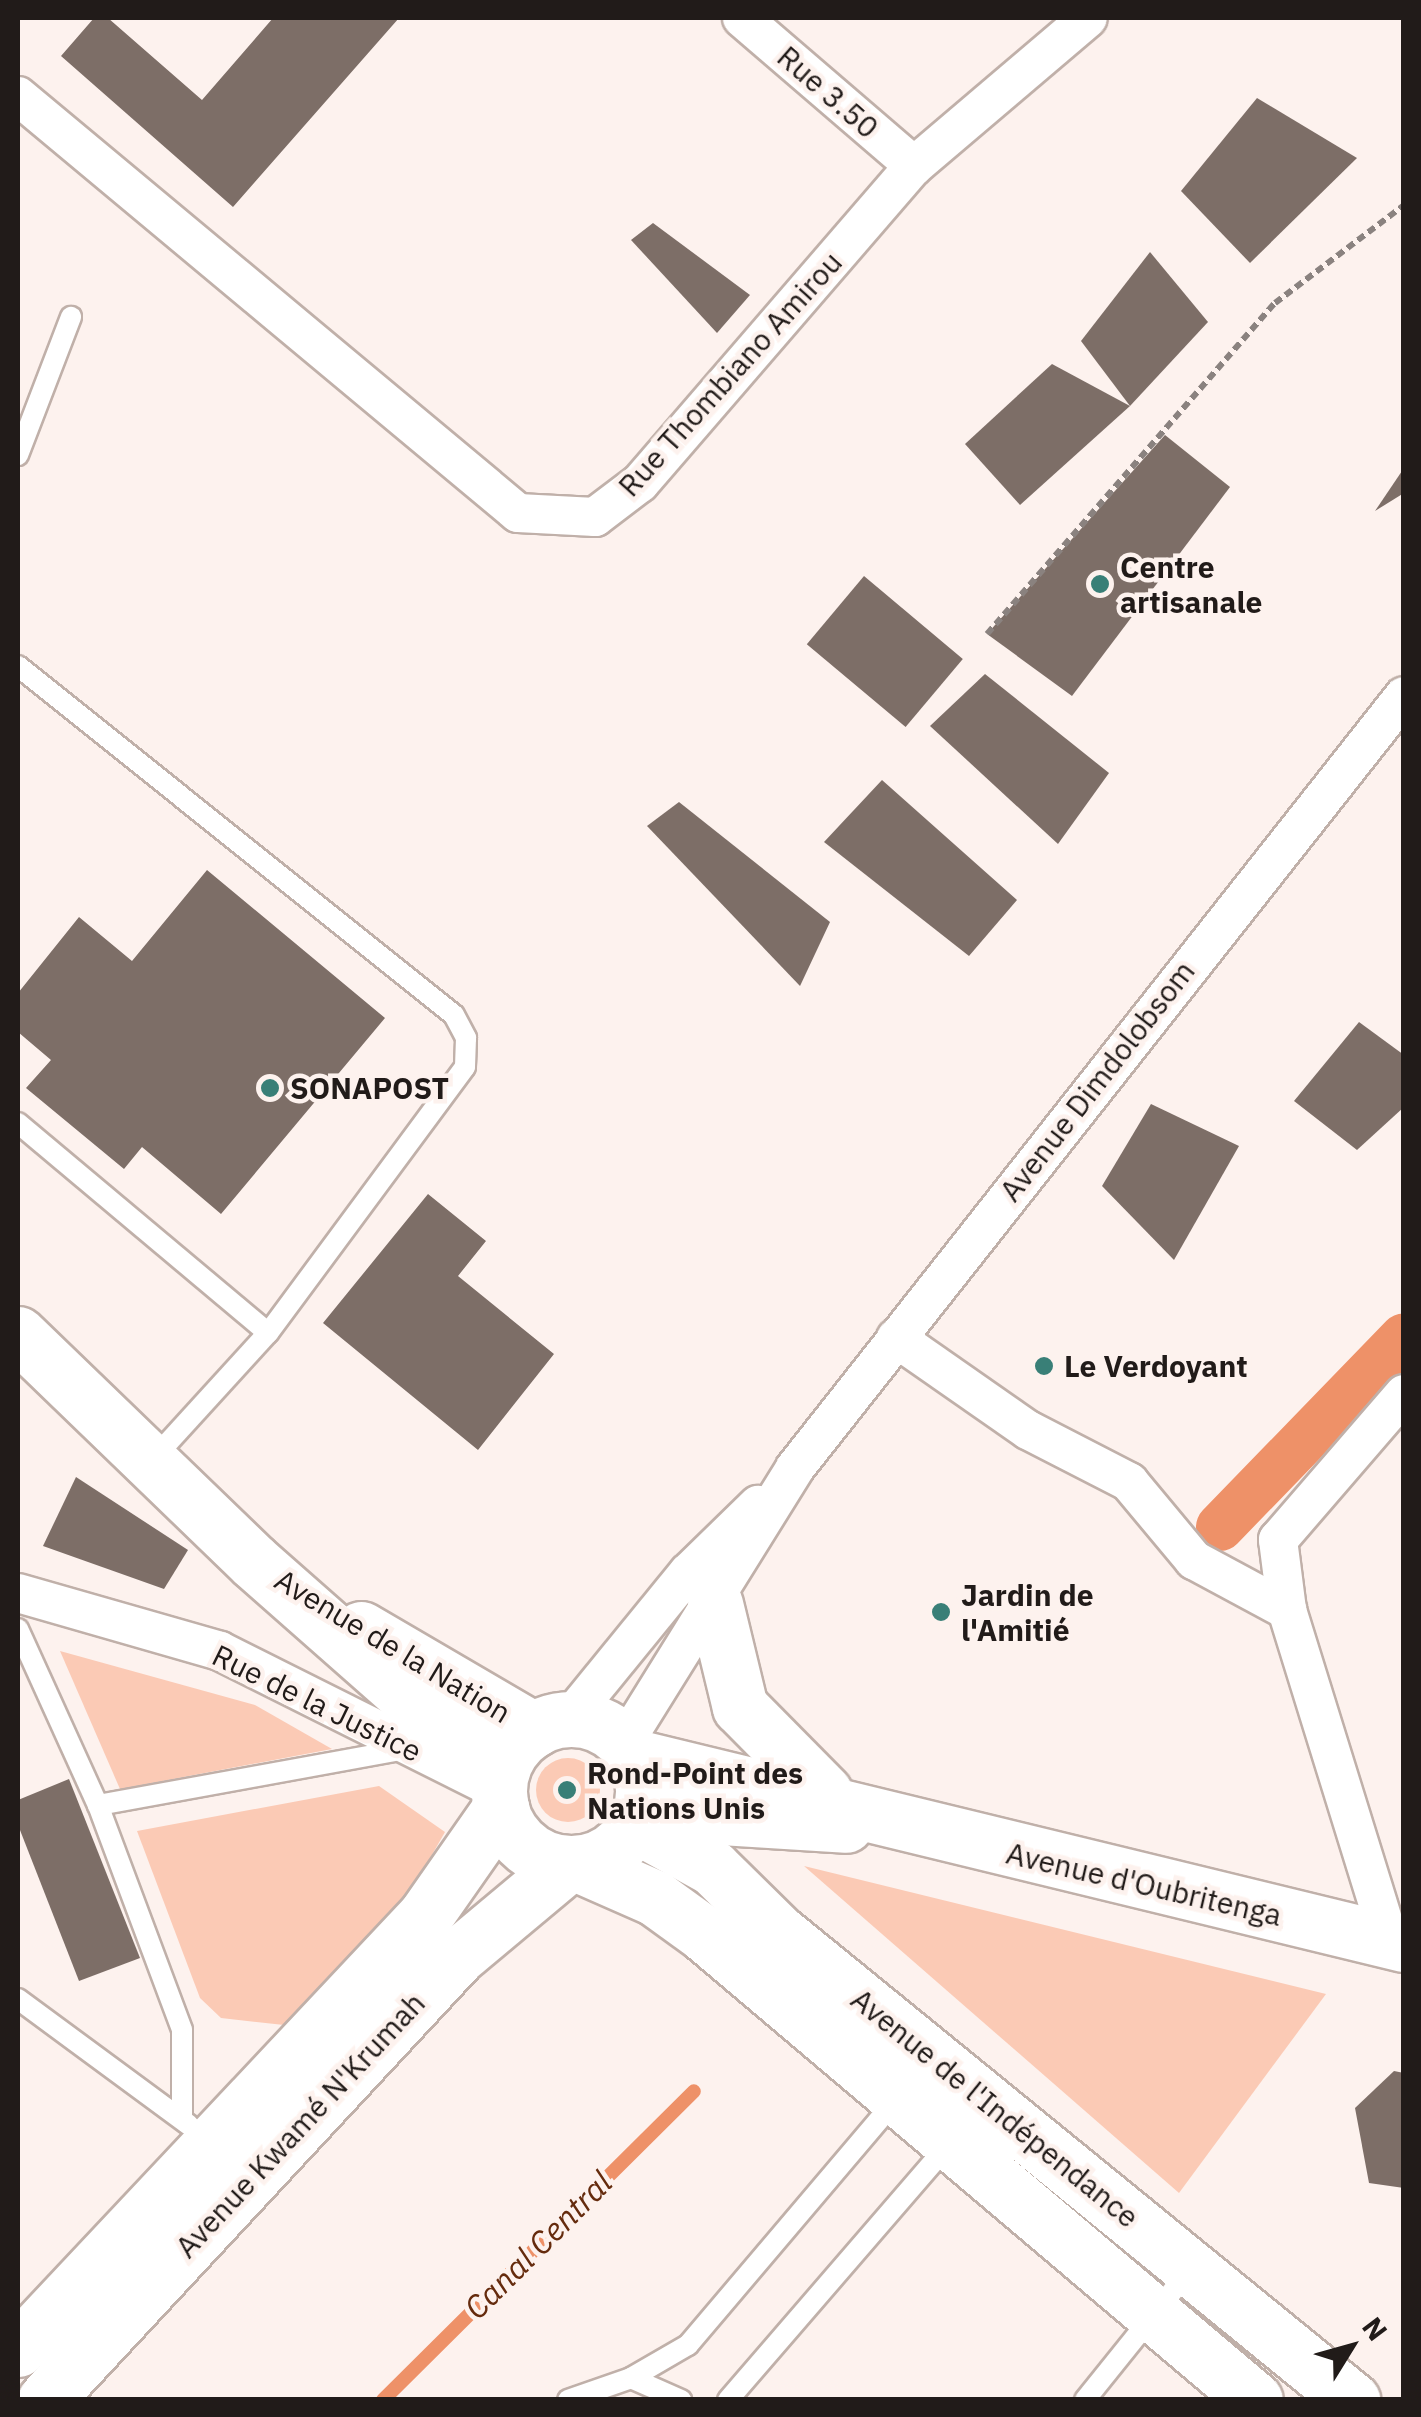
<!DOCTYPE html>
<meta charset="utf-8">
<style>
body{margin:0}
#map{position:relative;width:1421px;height:2417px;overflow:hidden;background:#fdf2ee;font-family:"IBM Plex Sans",sans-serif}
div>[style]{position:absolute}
.green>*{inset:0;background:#fbcab5}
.round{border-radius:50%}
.stream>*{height:14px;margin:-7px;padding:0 7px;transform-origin:7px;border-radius:7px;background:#ee9168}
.canal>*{height:48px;margin:-24px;padding:0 24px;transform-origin:24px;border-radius:24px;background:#ee9168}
.building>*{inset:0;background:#7d6e67;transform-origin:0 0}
.path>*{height:6px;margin-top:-3px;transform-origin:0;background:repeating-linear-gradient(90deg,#8a827f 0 8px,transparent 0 13px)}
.roads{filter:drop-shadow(2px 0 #c0b0a9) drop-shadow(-2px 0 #c0b0a9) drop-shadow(0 2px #c0b0a9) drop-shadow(0 -2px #c0b0a9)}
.service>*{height:20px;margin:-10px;padding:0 10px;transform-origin:10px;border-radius:10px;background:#fff}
.minor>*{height:38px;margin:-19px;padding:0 19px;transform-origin:19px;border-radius:19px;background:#fff}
.primary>*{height:55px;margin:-27.5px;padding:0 27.5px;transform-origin:27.5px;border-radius:27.5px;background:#fff}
.trunk>*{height:55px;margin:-27.5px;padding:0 27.5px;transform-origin:27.5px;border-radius:27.5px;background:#fff}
.trunk>.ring{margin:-27.5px;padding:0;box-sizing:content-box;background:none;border:55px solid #fff;border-radius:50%}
.dots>*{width:28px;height:28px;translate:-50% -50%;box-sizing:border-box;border:5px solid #fdf2ee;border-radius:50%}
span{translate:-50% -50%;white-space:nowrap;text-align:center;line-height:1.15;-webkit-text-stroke:9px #fdf2ee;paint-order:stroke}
.street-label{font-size:30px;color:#211b19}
.poi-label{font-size:30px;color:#211b19;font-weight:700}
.left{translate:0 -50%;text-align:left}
.water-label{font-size:32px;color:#652b0d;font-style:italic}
.frame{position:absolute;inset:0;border:20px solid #211b19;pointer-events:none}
.north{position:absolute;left:1301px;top:2297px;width:100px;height:100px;-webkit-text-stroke:8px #fdf2ee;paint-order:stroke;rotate:53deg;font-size:28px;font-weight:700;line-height:40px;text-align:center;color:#211b19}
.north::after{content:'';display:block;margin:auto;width:35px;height:45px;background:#211b19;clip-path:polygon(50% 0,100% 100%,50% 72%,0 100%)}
</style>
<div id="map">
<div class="green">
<i style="clip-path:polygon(60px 1651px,255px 1705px,332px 1749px,120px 1789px)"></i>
<i class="round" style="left:536px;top:1758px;width:64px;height:64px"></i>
<i style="clip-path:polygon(379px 1786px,445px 1832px,413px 1888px,284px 2025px,221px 2018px,200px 1998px,137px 1831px)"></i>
<i style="clip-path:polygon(804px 1866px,1326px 1994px,1179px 2193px)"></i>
</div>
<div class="stream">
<i style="left:383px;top:2400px;width:438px;rotate:-44.8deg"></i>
</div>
<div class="canal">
<i style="left:1220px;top:1527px;width:264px;rotate:-45.9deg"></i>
</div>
<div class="building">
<i style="clip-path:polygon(94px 18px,108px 18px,202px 100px,273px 18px,399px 18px,233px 207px,61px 56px)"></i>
<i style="clip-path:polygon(1257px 98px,1357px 158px,1250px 263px,1181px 191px)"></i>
<i style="clip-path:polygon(653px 223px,750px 295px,717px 333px,631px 240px)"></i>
<i style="clip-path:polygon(1150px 252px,1208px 322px,1130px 406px,1081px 341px)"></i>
<i style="clip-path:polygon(1052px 364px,1130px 406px,1020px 505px,965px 444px)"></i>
<i style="clip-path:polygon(1165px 435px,1230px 487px,1072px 696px,987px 634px)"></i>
<i style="clip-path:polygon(1404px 468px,1404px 493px,1375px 511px)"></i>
<i style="left:864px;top:576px;width:129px;height:89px;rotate:40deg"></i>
<i style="clip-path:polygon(985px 674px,1109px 773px,1058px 844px,930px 726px)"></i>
<i style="clip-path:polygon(882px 780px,1017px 900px,969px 956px,824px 842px)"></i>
<i style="clip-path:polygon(679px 802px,830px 922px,800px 986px,647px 826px)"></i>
<i style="clip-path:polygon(207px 870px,385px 1018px,221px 1214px,142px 1147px,124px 1169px,26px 1088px,51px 1060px,18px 1032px,18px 993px,79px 917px,132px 961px)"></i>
<i style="clip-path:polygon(1359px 1022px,1404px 1055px,1404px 1107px,1357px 1150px,1294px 1101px)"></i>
<i style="clip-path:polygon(1151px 1104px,1239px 1146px,1174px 1260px,1102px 1186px)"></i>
<i style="clip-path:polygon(428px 1194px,486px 1241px,458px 1276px,554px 1354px,478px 1450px,323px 1323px)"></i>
<i style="clip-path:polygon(76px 1477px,188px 1550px,164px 1589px,43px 1546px)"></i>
<i style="clip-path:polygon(69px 1779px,140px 1958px,79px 1981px,18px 1825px,18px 1800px)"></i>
<i style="clip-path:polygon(1394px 2071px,1404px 2073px,1404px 2188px,1369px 2183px,1355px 2108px)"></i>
</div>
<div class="path">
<i style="left:987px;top:634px;width:439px;rotate:-49deg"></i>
<i style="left:1275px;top:303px;width:162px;rotate:-37.2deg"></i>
</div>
<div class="roads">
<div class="service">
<i style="left:18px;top:455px;width:148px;rotate:-69deg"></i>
<i style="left:18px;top:666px;width:558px;rotate:38.68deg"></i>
<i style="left:454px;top:1015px;width:26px;rotate:62deg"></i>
<i style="left:466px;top:1038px;width:29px;rotate:92deg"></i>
<i style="left:465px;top:1067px;width:331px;rotate:126.5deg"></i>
<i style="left:268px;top:1333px;width:171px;rotate:132.4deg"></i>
<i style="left:18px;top:1123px;width:326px;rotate:40deg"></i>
<i style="left:18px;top:1629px;width:193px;rotate:65.6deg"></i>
<i style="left:98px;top:1805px;width:240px;rotate:69.5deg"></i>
<i style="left:182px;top:2030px;width:89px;rotate:90deg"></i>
<i style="left:98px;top:1805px;width:313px;rotate:-10.3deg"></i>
<i style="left:18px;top:1999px;width:212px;rotate:36.4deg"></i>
<i style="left:631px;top:2378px;width:66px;rotate:-30.1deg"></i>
<i style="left:688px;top:2345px;width:321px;rotate:-49.7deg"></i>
<i style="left:568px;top:2400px;width:67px;rotate:-19.2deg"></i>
<i style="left:631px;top:2378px;width:55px;rotate:23.7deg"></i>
<i style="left:728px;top:2400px;width:338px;rotate:-49.2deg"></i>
<i style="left:1085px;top:2400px;width:169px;rotate:-51.2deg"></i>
</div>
<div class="minor">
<i style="left:742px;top:18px;width:227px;rotate:40.7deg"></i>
<i style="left:18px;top:96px;width:651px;rotate:39.83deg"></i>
<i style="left:518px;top:513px;width:77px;rotate:3deg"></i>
<i style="left:595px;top:517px;width:56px;rotate:-37.1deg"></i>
<i style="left:640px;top:483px;width:419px;rotate:-49.2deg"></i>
<i style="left:914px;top:166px;width:228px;rotate:-40.4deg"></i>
<i style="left:896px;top:1338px;width:161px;rotate:34.9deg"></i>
<i style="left:1028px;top:1430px;width:114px;rotate:27.2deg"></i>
<i style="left:1129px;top:1482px;width:102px;rotate:50.2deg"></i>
<i style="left:1194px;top:1560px;width:106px;rotate:28.3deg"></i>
<i style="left:1287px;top:1610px;width:345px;rotate:72.8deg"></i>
<i style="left:18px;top:1593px;width:210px;rotate:16deg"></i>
<i style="left:220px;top:1651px;width:302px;rotate:26.6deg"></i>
<i style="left:1287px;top:1610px;width:71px;rotate:-97.3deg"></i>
<i style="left:1278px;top:1540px;width:193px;rotate:-49.2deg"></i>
<i style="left:568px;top:1720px;width:190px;rotate:-50.8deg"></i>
<i style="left:688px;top:1573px;width:98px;rotate:-44.2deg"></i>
<i style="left:624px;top:1743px;width:324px;rotate:-58.1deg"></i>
<i style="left:795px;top:1468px;width:983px;rotate:-51.73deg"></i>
</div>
<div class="primary">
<i style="left:635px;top:1825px;width:89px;rotate:28.9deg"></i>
<i style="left:713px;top:1868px;width:91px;rotate:44.6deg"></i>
<i style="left:778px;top:1932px;width:741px;rotate:39.19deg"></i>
<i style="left:580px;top:1865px;width:82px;rotate:23.7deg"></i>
<i style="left:655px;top:1898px;width:58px;rotate:35.9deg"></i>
<i style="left:702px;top:1932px;width:724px;rotate:40.24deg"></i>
<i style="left:18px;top:2349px;width:594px;rotate:-46.77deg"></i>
<i style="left:425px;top:1916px;width:133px;rotate:-55.1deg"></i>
<i style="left:45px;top:2400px;width:606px;rotate:-47.07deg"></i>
<i style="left:458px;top:1956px;width:143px;rotate:-39.9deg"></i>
</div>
<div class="trunk">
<i style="left:18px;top:1334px;width:327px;rotate:44deg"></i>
<i style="left:253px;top:1561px;width:327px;rotate:41.4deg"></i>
<i style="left:715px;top:1604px;width:106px;rotate:76.4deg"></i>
<i style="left:740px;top:1707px;width:120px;rotate:45.3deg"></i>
<i style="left:361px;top:1629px;width:200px;rotate:30.3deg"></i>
<i class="ring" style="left:499px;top:1719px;width:89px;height:89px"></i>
<i style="left:635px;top:1757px;width:791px;rotate:13.67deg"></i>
<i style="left:641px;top:1812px;width:205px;rotate:3.6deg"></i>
</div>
</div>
<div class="dots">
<i style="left:1100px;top:584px;background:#397f77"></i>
<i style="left:270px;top:1088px;background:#397f77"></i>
<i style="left:1044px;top:1366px;background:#397f77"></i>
<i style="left:941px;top:1612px;background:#397f77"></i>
<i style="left:567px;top:1790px;background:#397f77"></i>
</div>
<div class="street-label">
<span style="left:828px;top:92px;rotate:41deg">Rue 3.50</span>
<span style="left:730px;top:374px;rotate:-48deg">Rue Thombiano Amirou</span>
<span style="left:1097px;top:1081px;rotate:-52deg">Avenue Dimdolobsom</span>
<span style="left:393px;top:1646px;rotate:31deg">Avenue de la Nation</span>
<span style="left:317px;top:1703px;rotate:26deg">Rue de la Justice</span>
<span style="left:1144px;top:1884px;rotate:13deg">Avenue d'Oubritenga</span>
<span style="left:995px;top:2108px;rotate:39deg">Avenue de l'Indépendance</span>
<span style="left:300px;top:2125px;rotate:-47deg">Avenue Kwamé N'Krumah</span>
</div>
<div class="poi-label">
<span class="left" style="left:1120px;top:584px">Centre<br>artisanale</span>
<span class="left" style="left:290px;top:1088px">SONAPOST</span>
<span class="left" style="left:1064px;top:1366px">Le Verdoyant</span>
<span class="left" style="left:961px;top:1612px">Jardin de<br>l'Amitié</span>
<span class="left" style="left:587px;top:1790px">Rond-Point des<br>Nations Unis</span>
</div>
<div class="water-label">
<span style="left:538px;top:2245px;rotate:-45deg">Canal Central</span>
</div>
<div class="frame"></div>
<div class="north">N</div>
</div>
